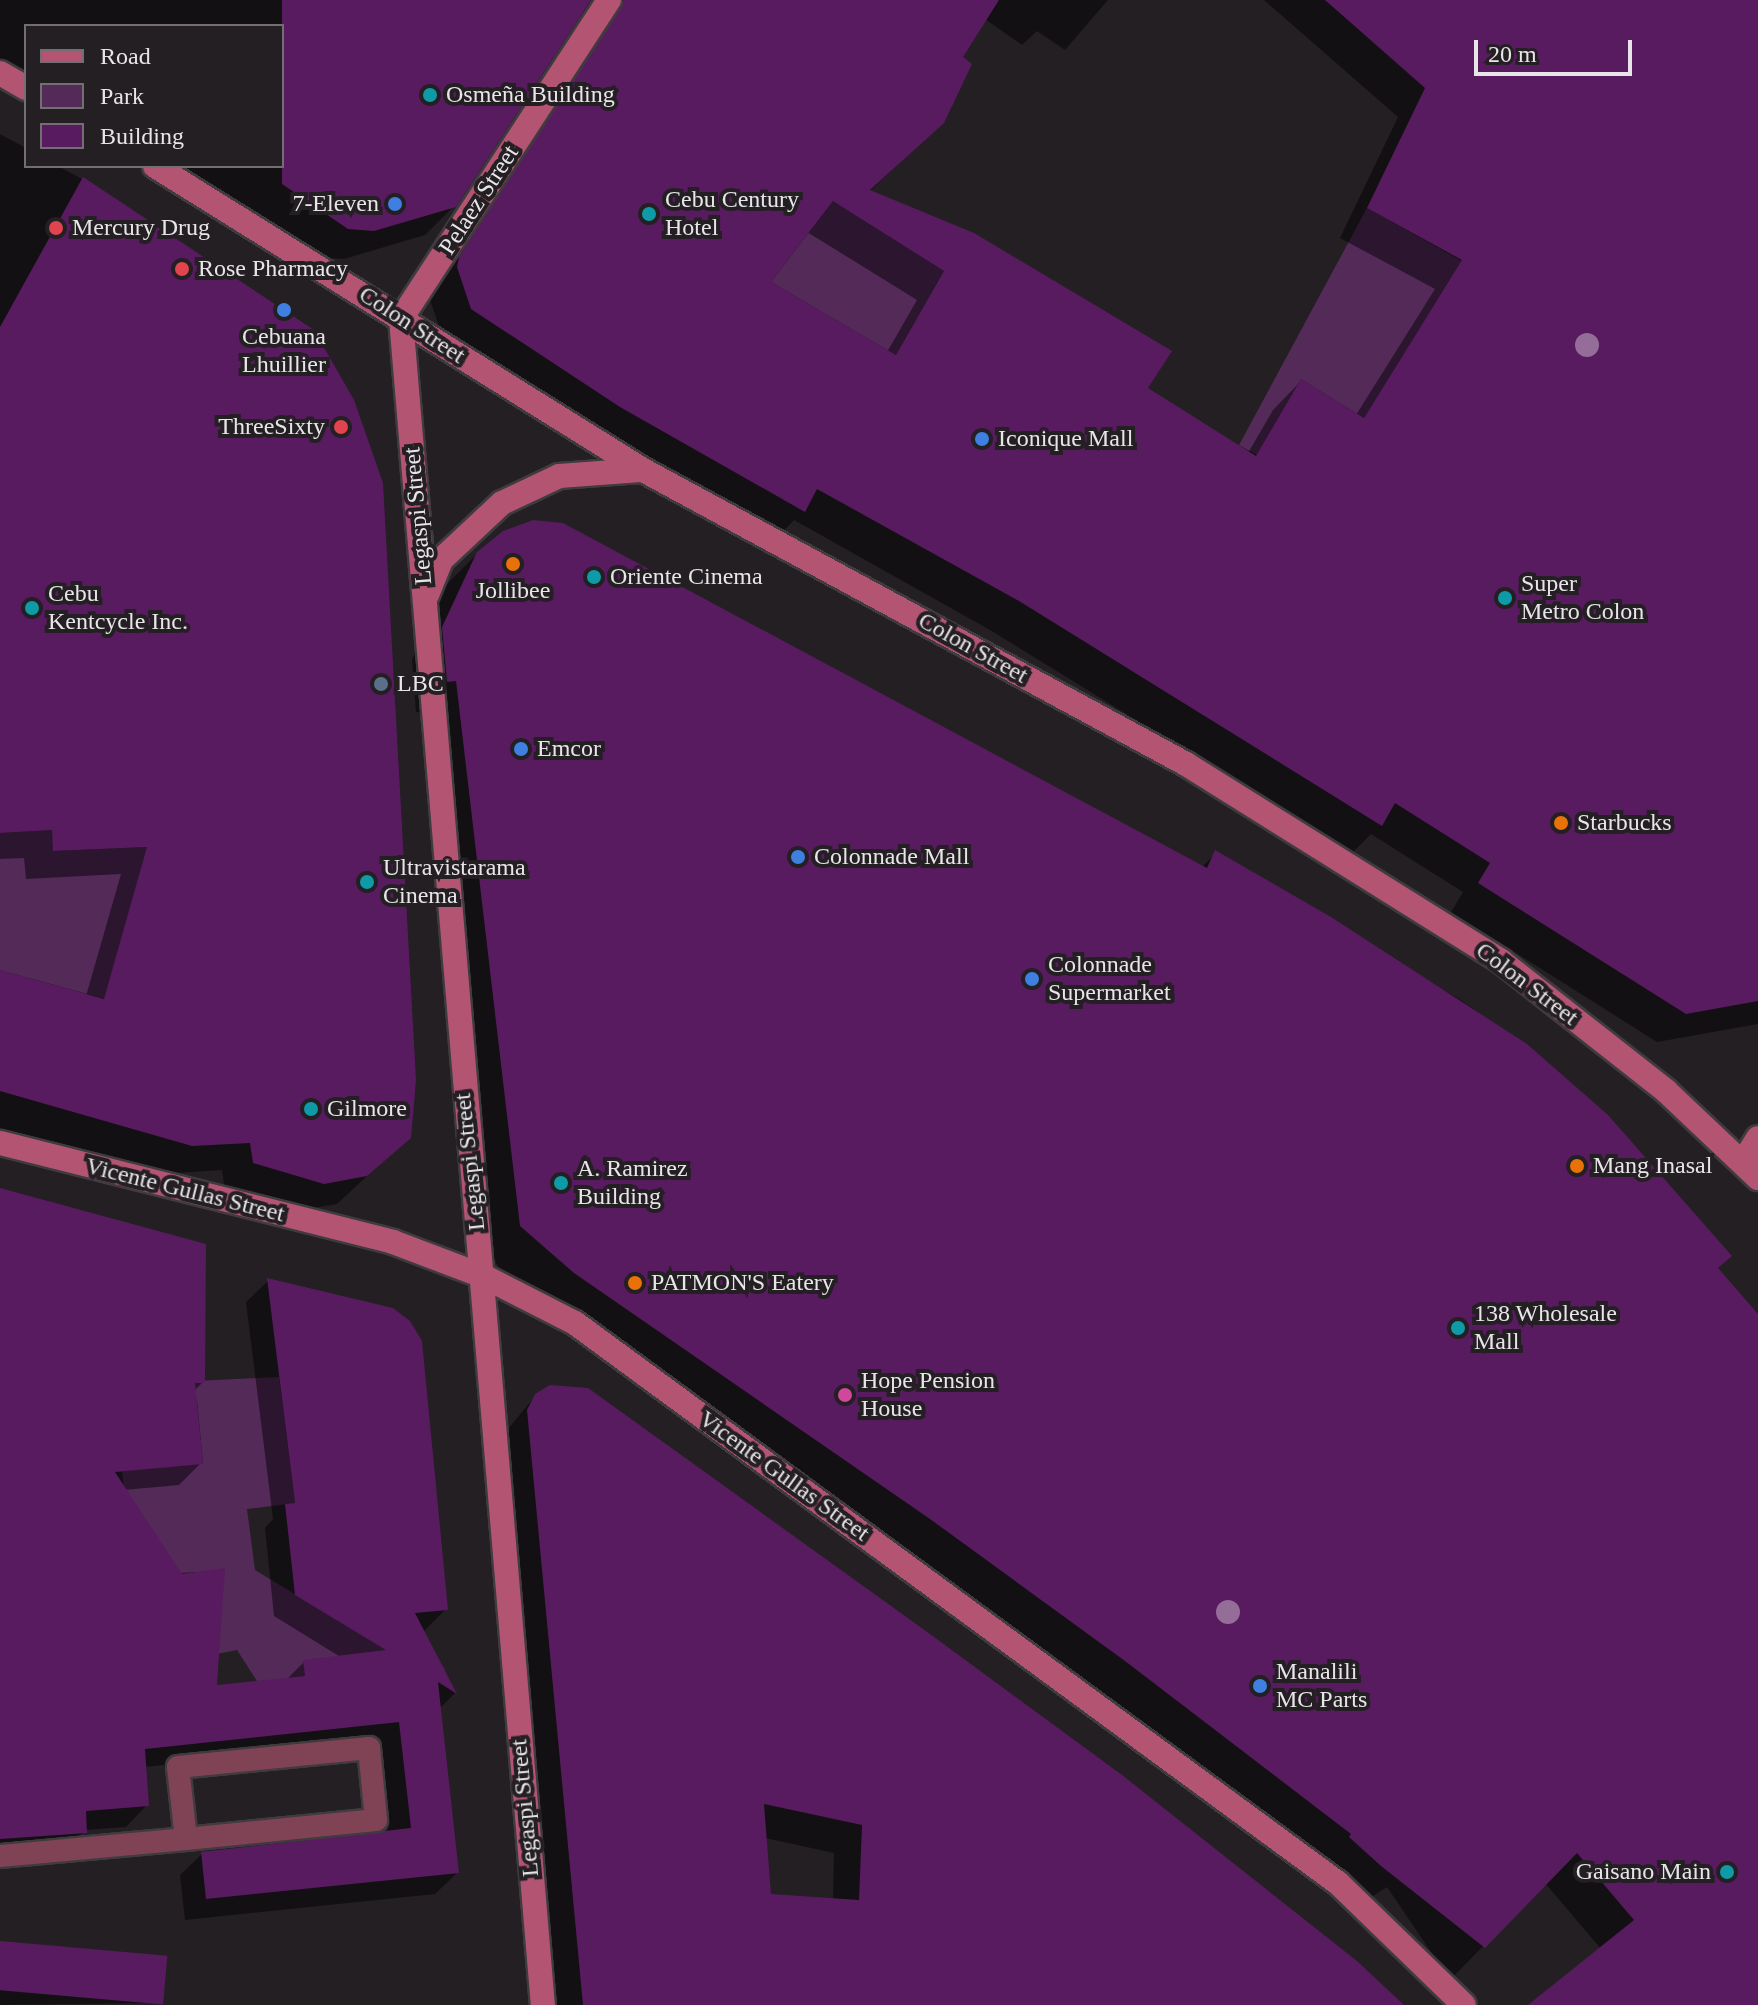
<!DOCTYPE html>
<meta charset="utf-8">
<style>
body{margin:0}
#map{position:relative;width:1758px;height:2005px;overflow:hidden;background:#231f23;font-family:"Times New Roman",serif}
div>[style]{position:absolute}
.green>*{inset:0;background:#542a58}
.shadow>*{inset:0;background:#0007}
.building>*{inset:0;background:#591b60;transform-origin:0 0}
.roads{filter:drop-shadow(2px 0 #3f3b3f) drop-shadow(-2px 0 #3f3b3f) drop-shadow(0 2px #3f3b3f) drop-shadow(0 -2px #3f3b3f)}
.lane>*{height:22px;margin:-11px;padding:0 11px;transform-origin:11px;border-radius:11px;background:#7f4355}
.secondary>*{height:24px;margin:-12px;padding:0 12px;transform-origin:12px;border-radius:12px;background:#b45473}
.trees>*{width:24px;height:24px;margin:-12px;border-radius:50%;background:#946d98}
.dots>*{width:22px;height:22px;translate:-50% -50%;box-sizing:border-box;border:4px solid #231f23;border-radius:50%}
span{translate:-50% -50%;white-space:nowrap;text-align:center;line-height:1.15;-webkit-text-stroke:8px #231f23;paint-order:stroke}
.poi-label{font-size:24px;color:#e8e5e8}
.left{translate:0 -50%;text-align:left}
.right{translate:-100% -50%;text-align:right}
.street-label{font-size:24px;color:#e8e5e8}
.legend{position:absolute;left:24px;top:24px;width:260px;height:144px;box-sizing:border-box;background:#231f23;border:2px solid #726e72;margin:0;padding:10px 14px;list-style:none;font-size:24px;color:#e8e5e8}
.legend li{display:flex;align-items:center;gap:16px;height:40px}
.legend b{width:40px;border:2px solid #726e72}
.scale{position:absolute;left:1474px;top:40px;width:158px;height:36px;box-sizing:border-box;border:4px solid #e8e5e8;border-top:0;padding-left:10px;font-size:24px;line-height:28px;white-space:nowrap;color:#e8e5e8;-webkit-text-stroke:6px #231f23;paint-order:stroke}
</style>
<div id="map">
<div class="green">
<i style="clip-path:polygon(834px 200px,944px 271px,896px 355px,771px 282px)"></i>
<i style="clip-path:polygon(1367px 208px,1469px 265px,1451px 278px,1364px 418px,1301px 379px,1257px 455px,1239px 445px)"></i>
<i style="clip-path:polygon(52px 830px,54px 851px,147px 847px,120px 1003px,0 970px,0 833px)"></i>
<i style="clip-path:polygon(279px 1377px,295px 1503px,247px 1509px,255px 1570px,311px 1604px,391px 1615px,445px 1669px,264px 1692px,237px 1650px,217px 1654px,195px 1572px,181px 1573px,125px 1501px,122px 1471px,203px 1463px,197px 1399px,135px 1403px,134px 1384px)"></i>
</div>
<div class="shadow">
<i style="clip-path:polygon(evenodd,0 0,1108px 0,1065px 50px,1037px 31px,1022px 45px,985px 19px,960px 58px,943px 122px,869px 192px,1146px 389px,1248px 453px,1273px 410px,1301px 381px,1356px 415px,1435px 289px,1340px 238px,1398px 117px,1264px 0,1758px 0,1758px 1024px,1657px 1042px,1451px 912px,1463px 892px,1371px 834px,1352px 853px,990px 630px,794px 520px,775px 540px,443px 338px,429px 297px,587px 15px,578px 17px,454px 206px,425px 235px,344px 259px,318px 257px,174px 166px,282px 166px,282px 26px,26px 26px,26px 83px,0 68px,0 0,807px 232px,917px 300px,887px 352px,768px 283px,807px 232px)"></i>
<i style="clip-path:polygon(0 134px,26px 148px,26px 166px,58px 166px,82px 179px,312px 331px,381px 483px,414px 1080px,409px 1137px,337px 1204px,295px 1211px,225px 1191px,222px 1170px,163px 1174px,0 1128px,0 972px,86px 996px,121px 874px,26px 879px,24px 858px,0 859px)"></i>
<i style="clip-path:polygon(478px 553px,1202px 867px,1216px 853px,1459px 999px,1526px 1045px,1758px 1318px,1758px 2005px,1532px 2005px,1601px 1949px,1545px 1883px,1450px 1980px,1387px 1887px,1361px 1904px,499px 1268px,486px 1244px,425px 712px,416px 712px,412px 660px,446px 585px)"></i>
<i style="clip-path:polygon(0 1191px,203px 1382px,194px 1391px,201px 1463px,179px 1485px,124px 1490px,215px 1687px,286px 1680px,304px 1662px,342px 1658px,274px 1616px,265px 1528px,273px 1519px,246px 1302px,268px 1281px,446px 1609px,423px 1632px,455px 1693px,439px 1709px,457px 1873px,435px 1894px,185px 1920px,180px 1875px,202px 1854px,388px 1833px,378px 1743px,144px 1767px,147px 1805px,126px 1827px,85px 1830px,63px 1854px,0 1858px)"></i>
<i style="clip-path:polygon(evenodd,536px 1395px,1401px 2005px,553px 2005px,499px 1440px,536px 1395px,765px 1838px,834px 1853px,833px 1900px,769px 1896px,765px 1838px)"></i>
<i style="clip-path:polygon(0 1943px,158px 2003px,0 2005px)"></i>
</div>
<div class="building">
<i style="clip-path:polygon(282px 0,591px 0,456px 207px,374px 231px,348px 229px,282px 184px)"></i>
<i style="clip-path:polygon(evenodd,624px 0,999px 0,963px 57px,972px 64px,944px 123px,870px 190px,974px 233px,1172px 351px,1148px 388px,1256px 456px,1301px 379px,1364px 418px,1462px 260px,1367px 208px,1425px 88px,1325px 0,1758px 0,1758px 1001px,1686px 1014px,1478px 883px,1490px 863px,1395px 803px,1382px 826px,1019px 601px,817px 489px,805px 512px,620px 407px,471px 309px,457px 267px,459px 257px,624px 0,833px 201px,944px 271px,896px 355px,771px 282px,833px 201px)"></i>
<i style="clip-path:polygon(83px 177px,314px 330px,354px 400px,383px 483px,416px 1080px,411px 1138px,367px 1176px,324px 1184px,253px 1163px,250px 1143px,192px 1146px,0 1091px,0 970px,104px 999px,147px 847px,53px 851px,52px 830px,0 833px,0 327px)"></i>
<i style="clip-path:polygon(533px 520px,563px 523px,1207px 868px,1215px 850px,1331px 917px,1527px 1044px,1608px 1115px,1732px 1256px,1718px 1268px,1758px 1314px,1758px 2005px,1528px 2005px,1634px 1920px,1577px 1853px,1485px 1948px,1381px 1866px,1349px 1837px,1351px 1834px,1125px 1661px,930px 1519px,574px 1273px,520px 1226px,456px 681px,447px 682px,442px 627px,477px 552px,503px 531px)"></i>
<i style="clip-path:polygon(0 1188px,206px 1244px,205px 1383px,195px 1383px,203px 1464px,115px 1472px,182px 1574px,225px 1568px,217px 1685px,305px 1676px,303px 1660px,386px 1650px,295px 1595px,285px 1504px,295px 1503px,267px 1278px,393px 1308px,410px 1321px,422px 1341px,448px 1610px,415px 1613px,457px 1694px,438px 1682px,459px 1873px,206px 1899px,201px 1852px,411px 1828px,399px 1722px,145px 1749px,149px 1806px,86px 1811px,87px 1833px,0 1839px)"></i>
<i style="clip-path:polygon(evenodd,550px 1385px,588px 1388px,930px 1634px,1122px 1775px,1357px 1961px,1404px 2005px,583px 2005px,527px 1410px,535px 1394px,550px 1385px,764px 1804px,862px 1825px,859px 1900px,771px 1894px,764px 1804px)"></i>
<i style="left:0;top:1941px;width:168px;height:49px;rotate:5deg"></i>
</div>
<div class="roads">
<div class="lane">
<i style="left:369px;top:1748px;width:72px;rotate:84.4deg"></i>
<i style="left:376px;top:1820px;width:191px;rotate:174.3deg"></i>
<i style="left:186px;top:1839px;width:72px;rotate:-96.3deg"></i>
<i style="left:178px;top:1767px;width:192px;rotate:-5.7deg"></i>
<i style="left:0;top:1856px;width:187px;rotate:-5.2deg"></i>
</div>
<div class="secondary">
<i style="left:0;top:73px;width:30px;rotate:30deg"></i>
<i style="left:155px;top:166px;width:575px;rotate:31.92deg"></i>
<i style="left:643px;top:470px;width:617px;rotate:28.43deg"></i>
<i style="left:1186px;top:764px;width:372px;rotate:32deg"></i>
<i style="left:1501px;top:961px;width:210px;rotate:38.2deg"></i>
<i style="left:1666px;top:1091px;width:127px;rotate:43.4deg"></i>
<i style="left:401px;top:319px;width:1692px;rotate:85.19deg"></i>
<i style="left:401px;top:319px;width:381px;rotate:-56.9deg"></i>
<i style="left:427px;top:595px;width:38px;rotate:-68deg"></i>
<i style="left:441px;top:560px;width:83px;rotate:-43.1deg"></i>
<i style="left:502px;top:503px;width:63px;rotate:-25.3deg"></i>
<i style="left:559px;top:476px;width:82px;rotate:-4.2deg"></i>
<i style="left:0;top:1143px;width:405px;rotate:14.1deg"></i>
<i style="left:393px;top:1242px;width:96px;rotate:20.7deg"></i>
<i style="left:483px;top:1276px;width:103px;rotate:27.1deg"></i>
<i style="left:575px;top:1323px;width:946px;rotate:36.28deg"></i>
<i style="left:1338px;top:1883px;width:175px;rotate:44.1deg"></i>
<i style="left:1743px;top:1162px;width:28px;rotate:-58deg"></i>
</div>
</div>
<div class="trees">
<i style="left:1587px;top:345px"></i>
<i style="left:1228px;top:1612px"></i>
</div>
<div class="dots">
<i style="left:430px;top:95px;background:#0f9aa8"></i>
<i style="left:395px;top:204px;background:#3f7fe0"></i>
<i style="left:649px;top:214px;background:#0f9aa8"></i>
<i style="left:56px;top:228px;background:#e0444e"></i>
<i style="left:182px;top:269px;background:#e0444e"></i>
<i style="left:284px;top:310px;background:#3f7fe0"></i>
<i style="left:341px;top:427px;background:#e0444e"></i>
<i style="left:982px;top:439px;background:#3f7fe0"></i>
<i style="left:513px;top:564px;background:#e8710a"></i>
<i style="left:594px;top:577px;background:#0f9aa8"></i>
<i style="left:1505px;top:598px;background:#0f9aa8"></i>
<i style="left:32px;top:608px;background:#0f9aa8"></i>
<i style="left:381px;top:684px;background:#5c6f8a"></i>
<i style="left:521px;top:749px;background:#3f7fe0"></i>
<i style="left:1561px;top:823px;background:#e8710a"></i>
<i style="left:798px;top:857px;background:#3f7fe0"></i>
<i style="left:367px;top:882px;background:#0f9aa8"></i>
<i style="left:1032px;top:979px;background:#3f7fe0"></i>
<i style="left:311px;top:1109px;background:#0f9aa8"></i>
<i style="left:1577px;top:1166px;background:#e8710a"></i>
<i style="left:561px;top:1183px;background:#0f9aa8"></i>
<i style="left:635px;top:1283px;background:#e8710a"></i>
<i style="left:1458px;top:1328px;background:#0f9aa8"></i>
<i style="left:845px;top:1395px;background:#d1479c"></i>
<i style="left:1260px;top:1686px;background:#3f7fe0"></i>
<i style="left:1727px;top:1872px;background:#0f9aa8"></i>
</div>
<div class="poi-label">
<span class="left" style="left:446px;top:95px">Osmeña Building</span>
<span class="left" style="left:665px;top:214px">Cebu Century<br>Hotel</span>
<span class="right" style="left:379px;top:204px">7-Eleven</span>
<span class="left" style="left:72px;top:228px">Mercury Drug</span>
<span class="left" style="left:198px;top:269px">Rose Pharmacy</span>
<span style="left:284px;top:351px">Cebuana<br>Lhuillier</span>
<span class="right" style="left:325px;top:427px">ThreeSixty</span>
<span class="left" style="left:998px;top:439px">Iconique Mall</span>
<span class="left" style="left:610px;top:577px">Oriente Cinema</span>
<span class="left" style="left:1521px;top:598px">Super<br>Metro Colon</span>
<span style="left:513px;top:591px">Jollibee</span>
<span class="left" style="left:48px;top:608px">Cebu<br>Kentcycle Inc.</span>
<span class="left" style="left:397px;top:684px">LBC</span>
<span class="left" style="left:537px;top:749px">Emcor</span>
<span class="left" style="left:1577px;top:823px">Starbucks</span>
<span class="left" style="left:814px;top:857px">Colonnade Mall</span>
<span class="left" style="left:383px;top:882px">Ultravistarama<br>Cinema</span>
<span class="left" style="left:1048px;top:979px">Colonnade<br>Supermarket</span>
<span class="left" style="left:327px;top:1109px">Gilmore</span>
<span class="left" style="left:1593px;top:1166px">Mang Inasal</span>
<span class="left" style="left:577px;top:1183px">A. Ramirez<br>Building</span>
<span class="left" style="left:651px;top:1283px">PATMON'S Eatery</span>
<span class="left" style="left:1474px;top:1328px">138 Wholesale<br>Mall</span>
<span class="left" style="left:861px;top:1395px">Hope Pension<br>House</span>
<span class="left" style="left:1276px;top:1686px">Manalili<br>MC Parts</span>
<span class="right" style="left:1711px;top:1872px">Gaisano Main</span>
</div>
<div class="street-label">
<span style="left:479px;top:200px;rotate:-57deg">Pelaez Street</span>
<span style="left:412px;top:325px;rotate:33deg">Colon Street</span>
<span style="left:418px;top:516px;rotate:-95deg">Legaspi Street</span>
<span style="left:973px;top:648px;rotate:29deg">Colon Street</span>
<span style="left:1527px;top:984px;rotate:37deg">Colon Street</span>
<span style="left:470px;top:1162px;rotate:-96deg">Legaspi Street</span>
<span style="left:185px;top:1190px;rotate:14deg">Vicente Gullas Street</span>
<span style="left:784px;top:1476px;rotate:36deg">Vicente Gullas Street</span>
<span style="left:525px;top:1808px;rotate:-95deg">Legaspi Street</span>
</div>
<ul class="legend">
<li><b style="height:10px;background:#b45473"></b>Road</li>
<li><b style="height:22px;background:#542a58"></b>Park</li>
<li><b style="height:22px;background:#591b60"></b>Building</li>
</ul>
<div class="scale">20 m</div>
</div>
